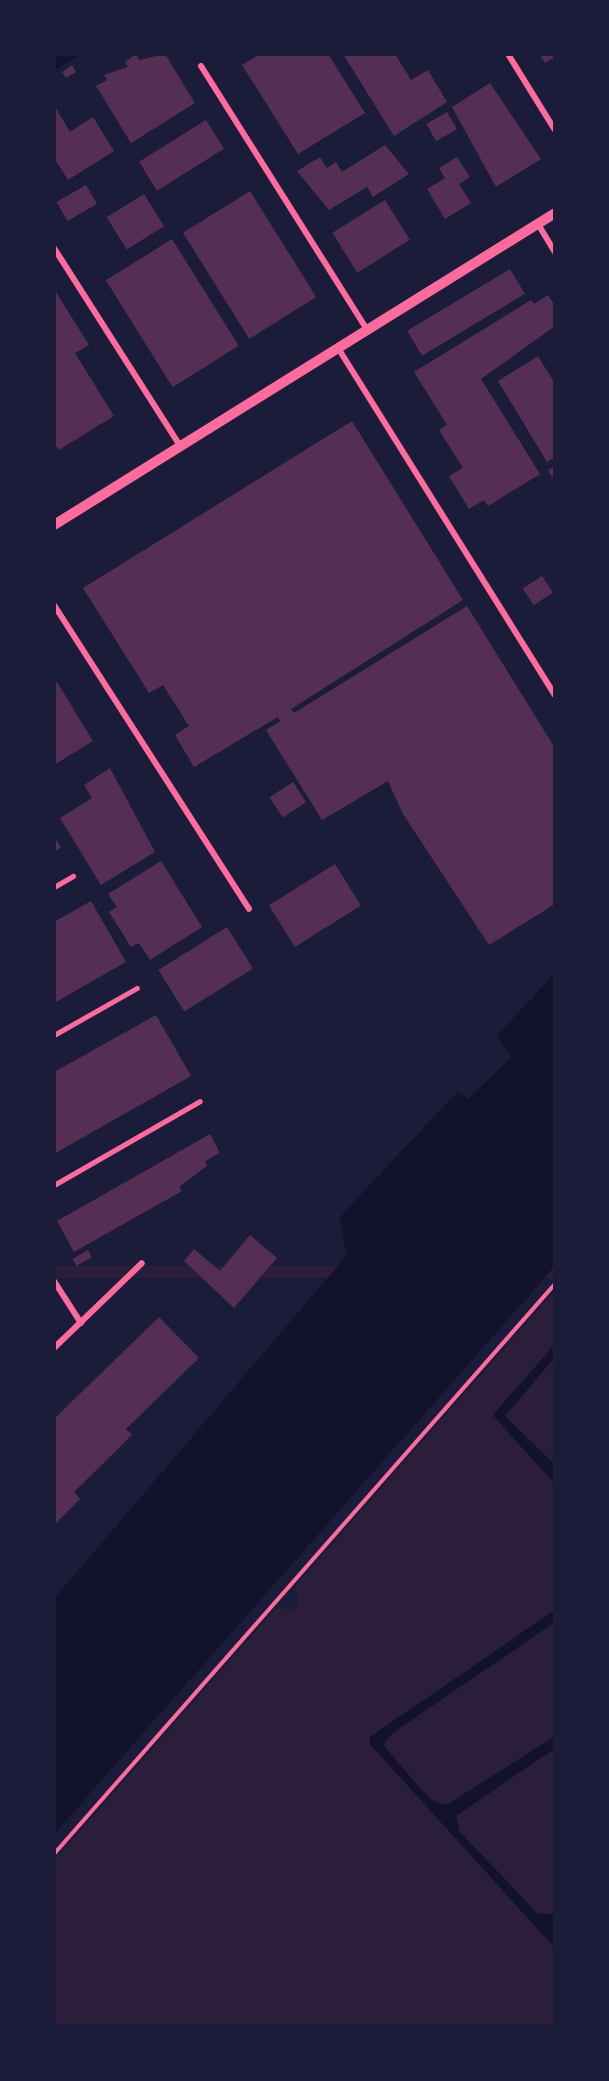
<!DOCTYPE html>
<style>
body{margin:0}
#map{position:relative;width:609px;height:2081px;overflow:hidden;background:#1b1b3a;font-family:Rubik,sans-serif}
div>[style]{position:absolute}
.green>*{inset:0;background:#2a1e3b;transform-origin:0 0}
.water>*{inset:0;background:#12122b}
.building>*{inset:0;background:#542f53;transform-origin:0 0}
.path>*{height:4px;margin:-2px;padding:0 2px;transform-origin:2px;border-radius:2px;background:#ff6b9d}
.service>*{height:4.5px;margin:-2.25px;padding:0 2.25px;transform-origin:2.25px;border-radius:2.25px;background:#ff6b9d}
.minor>*{height:6px;margin:-3px;padding:0 3px;transform-origin:3px;border-radius:3px;background:#ff6b9d}
.tertiary>*{height:10px;margin:-5px;padding:0 5px;transform-origin:5px;border-radius:5px;background:#ff6b9d}
span{translate:-50% -50%;white-space:nowrap;text-align:center;line-height:1.15;-webkit-text-stroke:5px #1b1b3a;paint-order:stroke}
.frame{position:absolute;inset:0;border:56px solid #1b1b3a;pointer-events:none}
</style>
<div id="map">
<div class="green">
<i style="left:555px;top:1266px;width:12px;height:757px;rotate:90deg"></i>
<i style="clip-path:polygon(555px 1291px,555px 1344px,493px 1416px,555px 1484px,555px 1610px,370px 1737px,370px 1744px,555px 1948px,555px 2027px,54px 2027px,54px 1861px,277px 1607px,293px 1611px,299px 1604px,295px 1586px)"></i>
<i style="clip-path:polygon(555px 1357px,555px 1465px,505px 1416px)"></i>
<i style="clip-path:polygon(555px 1622px,555px 1736px,454px 1803px,435px 1804px,385px 1752px,386px 1738px)"></i>
<i style="clip-path:polygon(555px 1748px,555px 1914px,553px 1915px,538px 1914px,459px 1831px,456px 1816px)"></i>
</div>
<div class="water">
<i style="clip-path:polygon(54px 54px,81px 54px,54px 71px)"></i>
<i style="clip-path:polygon(555px 973px,555px 1266px,54px 1834px,54px 1599px,347px 1255px,339px 1218px,458px 1091px,468px 1099px,511px 1057px,497px 1036px)"></i>
<i style="clip-path:polygon(555px 1344px,555px 1357px,505px 1416px,555px 1465px,555px 1484px,493px 1415px)"></i>
<i style="clip-path:polygon(555px 1610px,555px 1622px,392px 1733px,383px 1745px,429px 1798px,445px 1806px,555px 1736px,555px 1748px,456px 1816px,459px 1831px,538px 1914px,555px 1914px,555px 1948px,370px 1744px,370px 1737px)"></i>
</div>
<div class="building">
<i style="clip-path:polygon(136px 54px,139px 60px,165px 54px,195px 103px,131px 143px,96px 86px,107px 80px,104px 75px,128px 67px,125px 62px)"></i>
<i style="clip-path:polygon(260px 54px,328px 54px,365px 113px,298px 154px,242px 65px)"></i>
<i style="clip-path:polygon(343px 54px,395px 54px,411px 80px,428px 70px,447px 102px,394px 136px)"></i>
<i style="clip-path:polygon(539px 54px,555px 54px,555px 57px,545px 63px)"></i>
<i style="clip-path:polygon(72px 65px,76px 72px,66px 78px,62px 72px)"></i>
<i style="clip-path:polygon(490px 83px,541px 159px,496px 187px,452px 107px)"></i>
<i style="clip-path:polygon(54px 105px,70px 132px,93px 117px,114px 151px,68px 180px,54px 158px)"></i>
<i style="left:447px;top:112px;width:20px;height:24px;rotate:60deg"></i>
<i style="left:206px;top:120px;width:34px;height:79px;rotate:58deg"></i>
<i style="clip-path:polygon(385px 145px,409px 174px,373px 197px,367px 187px,329px 210px,297px 171px,320px 157px,327px 168px,336px 162px,342px 172px)"></i>
<i style="clip-path:polygon(457px 157px,470px 177px,459px 184px,471px 203px,445px 219px,427px 189px,445px 178px,439px 168px)"></i>
<i style="left:86px;top:185px;width:22px;height:34px;rotate:60deg"></i>
<i style="left:250px;top:191px;width:125px;height:79px;rotate:58deg"></i>
<i style="left:144px;top:194px;width:38px;height:44px;rotate:58deg"></i>
<i style="left:385px;top:200px;width:47px;height:62px;rotate:58deg"></i>
<i style="left:172px;top:239px;width:126px;height:78px;rotate:58deg"></i>
<i style="left:510px;top:269px;width:29px;height:120px;rotate:59deg"></i>
<i style="clip-path:polygon(54px 289px,89px 345px,75px 353px,114px 416px,59px 450px,54px 443px)"></i>
<i style="clip-path:polygon(548px 295px,555px 306px,555px 326px,481px 379px,540px 474px,488px 506px,484px 500px,469px 509px,449px 476px,463px 468px,439px 430px,447px 425px,414px 372px,531px 300px,534px 304px)"></i>
<i style="clip-path:polygon(538px 356px,555px 384px,555px 457px,547px 462px,498px 381px)"></i>
<i style="clip-path:polygon(352px 421px,463px 600px,291px 709px,294px 713px,467px 606px,555px 748px,555px 904px,489px 945px,403px 814px,388px 781px,322px 820px,266px 730px,280px 721px,278px 717px,194px 767px,175px 735px,189px 726px,163px 685px,149px 693px,83px 588px)"></i>
<i style="clip-path:polygon(555px 466px,555px 482px,548px 470px)"></i>
<i style="left:542px;top:576px;width:20px;height:23px;rotate:57deg"></i>
<i style="clip-path:polygon(57px 682px,93px 741px,54px 765px,54px 684px)"></i>
<i style="clip-path:polygon(110px 768px,155px 852px,101px 885px,60px 818px,92px 798px,84px 785px)"></i>
<i style="left:293px;top:782px;width:24px;height:28px;rotate:57deg"></i>
<i style="clip-path:polygon(54px 836px,61px 848px,54px 852px)"></i>
<i style="clip-path:polygon(161px 861px,202px 927px,150px 960px,139px 943px,131px 947px,109px 912px,117px 907px,108px 894px)"></i>
<i style="left:335px;top:864px;width:49px;height:78px;rotate:58deg"></i>
<i style="clip-path:polygon(91px 901px,126px 962px,54px 1003px,54px 922px)"></i>
<i style="left:227px;top:927px;width:49px;height:81px;rotate:58deg"></i>
<i style="clip-path:polygon(156px 1015px,191px 1076px,54px 1154px,54px 1072px)"></i>
<i style="clip-path:polygon(210px 1134px,220px 1153px,205px 1161px,207px 1166px,179px 1187px,182px 1191px,74px 1252px,57px 1221px)"></i>
<i style="clip-path:polygon(250px 1235px,277px 1258px,234px 1308px,184px 1261px,194px 1249px,220px 1271px)"></i>
<i style="left:88px;top:1250px;width:8px;height:18px;rotate:60deg"></i>
<i style="clip-path:polygon(159px 1317px,199px 1358px,126px 1429px,132px 1435px,74px 1492px,80px 1499px,54px 1525px,54px 1419px)"></i>
</div>
<div class="path">
<i style="left:54px;top:1854px;width:759px;rotate:-48.69deg"></i>
</div>
<div class="service">
<i style="left:54px;top:887px;width:22px;rotate:-30deg"></i>
<i style="left:54px;top:1035px;width:95px;rotate:-29.5deg"></i>
<i style="left:54px;top:1185px;width:168px;rotate:-29.9deg"></i>
</div>
<div class="minor">
<i style="left:508px;top:54px;width:89px;rotate:58.3deg"></i>
<i style="left:201px;top:66px;width:312px;rotate:57.8deg"></i>
<i style="left:538px;top:224px;width:33px;rotate:59deg"></i>
<i style="left:54px;top:248px;width:235px;rotate:57.5deg"></i>
<i style="left:338px;top:348px;width:409px;rotate:58deg"></i>
<i style="left:54px;top:605px;width:361px;rotate:57.3deg"></i>
<i style="left:54px;top:1281px;width:50px;rotate:57.3deg"></i>
<i style="left:54px;top:1348px;width:122px;rotate:-44deg"></i>
</div>
<div class="tertiary">
<i style="left:54px;top:525px;width:590px;rotate:-31.91deg"></i>
</div>
<div class="frame"></div>
</div>
